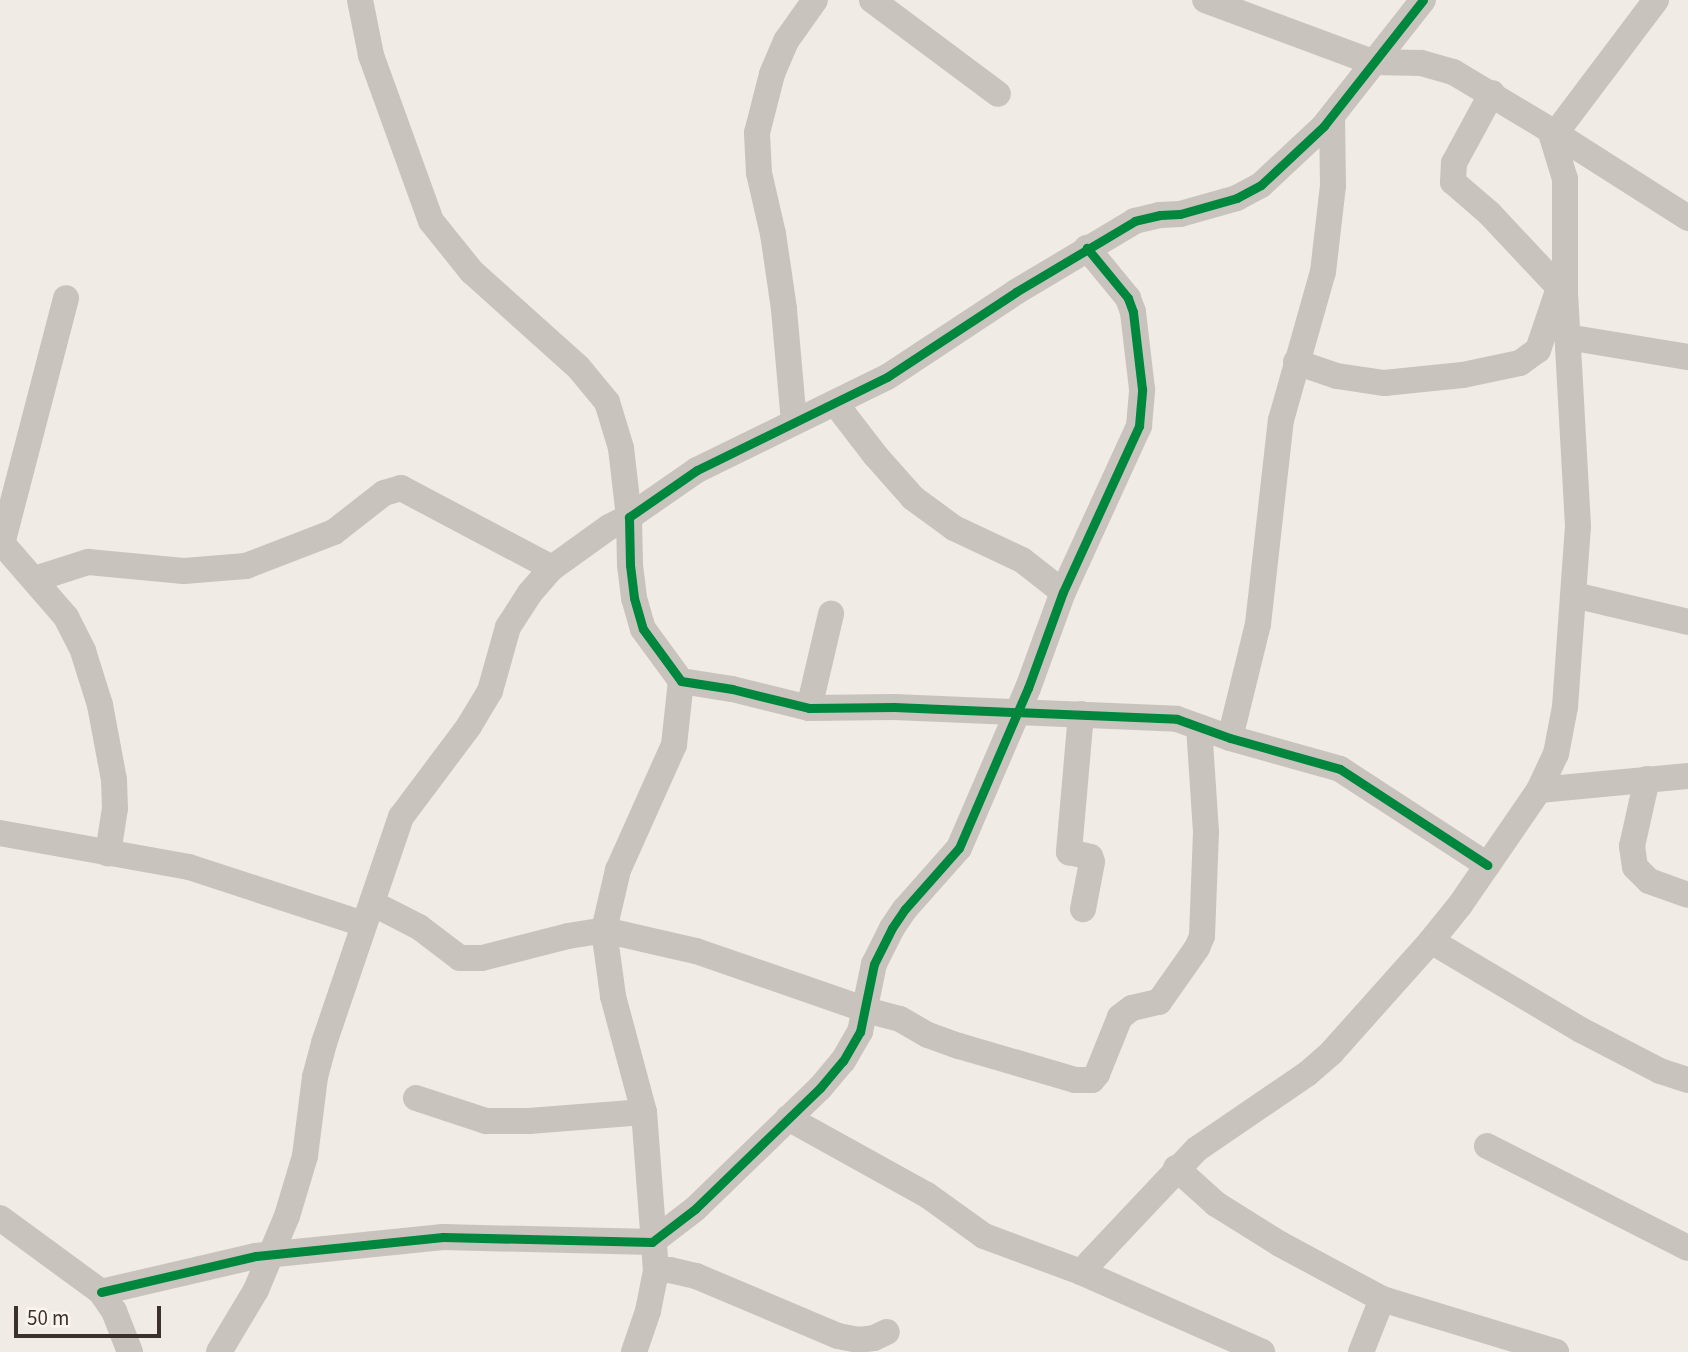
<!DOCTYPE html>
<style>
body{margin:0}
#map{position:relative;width:1688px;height:1352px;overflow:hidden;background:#f0ebe5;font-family:"Source Sans 3",sans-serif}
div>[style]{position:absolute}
.minor>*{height:26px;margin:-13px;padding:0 13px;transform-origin:13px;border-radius:13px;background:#c9c3be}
.cycleway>*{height:9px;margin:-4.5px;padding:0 4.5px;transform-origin:4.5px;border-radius:4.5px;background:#00873e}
span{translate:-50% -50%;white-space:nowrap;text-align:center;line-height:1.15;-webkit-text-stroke:5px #fbf5ee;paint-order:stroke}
.scale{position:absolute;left:14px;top:1306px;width:147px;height:32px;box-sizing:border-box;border:4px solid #3b302b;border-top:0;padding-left:9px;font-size:21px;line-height:24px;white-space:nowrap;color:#3b302b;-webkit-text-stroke:5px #fbf5ee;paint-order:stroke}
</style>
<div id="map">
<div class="minor">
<i style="left:872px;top:0;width:157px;rotate:36.7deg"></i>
<i style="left:1423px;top:0;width:160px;rotate:128.2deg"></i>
<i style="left:1324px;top:126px;width:86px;rotate:136.9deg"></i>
<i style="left:1261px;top:185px;width:27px;rotate:152deg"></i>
<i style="left:1237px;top:198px;width:59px;rotate:164.3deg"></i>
<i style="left:1180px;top:214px;width:20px;rotate:177deg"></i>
<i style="left:1160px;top:215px;width:26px;rotate:167deg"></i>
<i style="left:1135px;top:221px;width:139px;rotate:149.2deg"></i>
<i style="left:1016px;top:292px;width:154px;rotate:146.6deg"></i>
<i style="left:887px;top:377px;width:212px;rotate:153.9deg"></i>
<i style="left:697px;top:470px;width:83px;rotate:145.3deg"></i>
<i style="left:629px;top:517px;width:48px;rotate:88.8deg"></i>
<i style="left:630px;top:565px;width:33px;rotate:83deg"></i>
<i style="left:634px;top:598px;width:32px;rotate:74deg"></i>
<i style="left:643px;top:629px;width:64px;rotate:53.8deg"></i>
<i style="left:681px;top:681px;width:52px;rotate:8.9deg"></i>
<i style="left:732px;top:689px;width:79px;rotate:13.9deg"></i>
<i style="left:809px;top:708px;width:85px;rotate:-0.7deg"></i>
<i style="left:894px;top:707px;width:283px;rotate:2.4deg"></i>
<i style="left:1177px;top:719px;width:56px;rotate:19.7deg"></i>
<i style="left:1230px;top:738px;width:114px;rotate:15.7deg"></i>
<i style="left:1340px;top:769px;width:176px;rotate:33.1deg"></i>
<i style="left:1492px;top:93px;width:80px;rotate:118.5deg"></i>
<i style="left:1454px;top:163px;width:19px;rotate:93deg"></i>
<i style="left:1453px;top:182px;width:48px;rotate:40.7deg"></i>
<i style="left:1489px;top:213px;width:111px;rotate:46.8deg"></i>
<i style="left:1550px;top:130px;width:164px;rotate:32.5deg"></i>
<i style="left:1555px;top:134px;width:168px;rotate:-53deg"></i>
<i style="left:1567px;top:337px;width:123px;rotate:9.4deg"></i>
<i style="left:1296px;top:362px;width:43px;rotate:18.9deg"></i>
<i style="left:1337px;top:376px;width:48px;rotate:8.5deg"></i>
<i style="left:1384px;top:383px;width:79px;rotate:-5.8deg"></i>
<i style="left:1463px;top:375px;width:58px;rotate:-11.9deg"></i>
<i style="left:1520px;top:363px;width:22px;rotate:-36deg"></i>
<i style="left:1538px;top:350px;width:65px;rotate:-71.3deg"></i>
<i style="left:835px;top:403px;width:66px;rotate:52.4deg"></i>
<i style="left:875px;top:455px;width:57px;rotate:48.5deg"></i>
<i style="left:913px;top:498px;width:51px;rotate:36.2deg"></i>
<i style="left:954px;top:528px;width:75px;rotate:25.2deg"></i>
<i style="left:1022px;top:560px;width:52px;rotate:38deg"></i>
<i style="left:794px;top:422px;width:113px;rotate:-95.1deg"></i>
<i style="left:784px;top:309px;width:76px;rotate:-98.3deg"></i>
<i style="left:773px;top:234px;width:63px;rotate:-102.9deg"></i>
<i style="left:759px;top:173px;width:40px;rotate:-92.9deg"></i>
<i style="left:757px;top:133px;width:61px;rotate:-75.7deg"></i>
<i style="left:772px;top:74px;width:36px;rotate:-67deg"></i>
<i style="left:786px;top:41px;width:50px;rotate:-54.7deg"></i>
<i style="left:0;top:541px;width:101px;rotate:49deg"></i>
<i style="left:66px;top:617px;width:38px;rotate:63deg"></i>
<i style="left:83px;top:651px;width:57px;rotate:72.5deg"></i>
<i style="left:100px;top:705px;width:76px;rotate:79.4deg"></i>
<i style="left:114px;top:780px;width:28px;rotate:88deg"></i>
<i style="left:115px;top:808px;width:46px;rotate:98.8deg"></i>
<i style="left:2px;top:544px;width:254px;rotate:-75.4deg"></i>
<i style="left:35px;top:579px;width:56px;rotate:-17.8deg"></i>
<i style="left:88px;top:562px;width:96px;rotate:5.4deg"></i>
<i style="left:184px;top:571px;width:62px;rotate:-4.6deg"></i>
<i style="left:246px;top:566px;width:94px;rotate:-21.1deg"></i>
<i style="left:334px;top:532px;width:63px;rotate:-38deg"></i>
<i style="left:384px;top:493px;width:18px;rotate:-16deg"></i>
<i style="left:401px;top:488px;width:171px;rotate:27.9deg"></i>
<i style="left:1574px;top:595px;width:117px;rotate:13.3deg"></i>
<i style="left:809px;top:708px;width:97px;rotate:-76.8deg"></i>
<i style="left:1081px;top:714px;width:139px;rotate:95deg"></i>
<i style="left:1069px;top:852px;width:22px;rotate:13deg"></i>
<i style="left:1090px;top:857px;width:5px;rotate:68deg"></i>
<i style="left:1092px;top:862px;width:48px;rotate:100.8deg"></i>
<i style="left:1230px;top:738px;width:117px;rotate:-76.2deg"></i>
<i style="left:1258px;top:624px;width:205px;rotate:-83.6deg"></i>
<i style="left:1281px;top:420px;width:154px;rotate:-74.2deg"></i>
<i style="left:1323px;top:272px;width:87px;rotate:-83.4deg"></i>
<i style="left:1333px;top:186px;width:69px;rotate:-90.8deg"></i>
<i style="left:1647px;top:779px;width:69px;rotate:102.6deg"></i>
<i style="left:1632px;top:846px;width:21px;rotate:82deg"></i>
<i style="left:1635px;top:867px;width:20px;rotate:45deg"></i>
<i style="left:1649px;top:881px;width:41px;rotate:19.7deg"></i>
<i style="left:1539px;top:790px;width:150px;rotate:-5.4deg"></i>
<i style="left:0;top:833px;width:192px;rotate:10.2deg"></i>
<i style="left:189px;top:867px;width:183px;rotate:18.1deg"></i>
<i style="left:372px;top:903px;width:53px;rotate:27.1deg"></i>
<i style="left:419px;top:927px;width:51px;rotate:37.1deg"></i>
<i style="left:460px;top:958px;width:22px"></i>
<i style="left:482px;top:958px;width:89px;rotate:-14.3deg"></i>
<i style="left:568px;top:936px;width:36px;rotate:-9deg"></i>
<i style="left:604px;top:930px;width:94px;rotate:12.9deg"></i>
<i style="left:696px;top:951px;width:180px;rotate:19.1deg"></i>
<i style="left:866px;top:1010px;width:35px;rotate:15deg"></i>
<i style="left:900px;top:1019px;width:32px;rotate:30deg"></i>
<i style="left:928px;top:1035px;width:33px;rotate:20deg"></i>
<i style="left:959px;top:1046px;width:121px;rotate:16.3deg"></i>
<i style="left:1075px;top:1080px;width:17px"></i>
<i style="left:1092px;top:1080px;width:8px;rotate:-50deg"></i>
<i style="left:1097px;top:1074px;width:61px;rotate:-68deg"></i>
<i style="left:1120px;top:1017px;width:15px;rotate:-37deg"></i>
<i style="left:1132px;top:1008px;width:28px;rotate:-13deg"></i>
<i style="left:1159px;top:1002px;width:66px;rotate:-54.9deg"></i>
<i style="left:1197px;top:948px;width:13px;rotate:-67deg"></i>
<i style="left:1202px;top:936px;width:104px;rotate:-87.8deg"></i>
<i style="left:1206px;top:832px;width:105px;rotate:-93.8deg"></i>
<i style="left:1431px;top:941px;width:174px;rotate:30.7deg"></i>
<i style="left:1581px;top:1030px;width:89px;rotate:27.4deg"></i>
<i style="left:1660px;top:1071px;width:29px;rotate:18deg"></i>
<i style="left:416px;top:1098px;width:74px;rotate:18.2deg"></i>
<i style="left:486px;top:1121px;width:43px"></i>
<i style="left:529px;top:1121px;width:115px;rotate:-4.5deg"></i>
<i style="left:788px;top:1118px;width:159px;rotate:29deg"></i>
<i style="left:927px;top:1195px;width:70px;rotate:35.7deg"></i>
<i style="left:984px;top:1236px;width:103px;rotate:20.4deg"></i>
<i style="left:1081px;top:1272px;width:198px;rotate:23.8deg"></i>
<i style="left:1487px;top:1146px;width:225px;rotate:26.9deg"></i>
<i style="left:1176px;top:1168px;width:54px;rotate:42deg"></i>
<i style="left:1216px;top:1204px;width:75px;rotate:32deg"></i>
<i style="left:1280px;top:1244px;width:116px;rotate:28.3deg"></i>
<i style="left:1382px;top:1299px;width:182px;rotate:16.9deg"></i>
<i style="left:0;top:1218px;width:125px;rotate:36.2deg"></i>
<i style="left:101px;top:1292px;width:23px;rotate:56deg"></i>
<i style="left:114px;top:1311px;width:44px;rotate:68.7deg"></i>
<i style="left:656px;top:1271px;width:14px;rotate:-4deg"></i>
<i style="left:670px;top:1270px;width:27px;rotate:13deg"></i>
<i style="left:696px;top:1276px;width:154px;rotate:22.9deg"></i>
<i style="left:838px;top:1336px;width:20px;rotate:11deg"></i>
<i style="left:858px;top:1340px;width:16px;rotate:-7deg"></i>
<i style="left:874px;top:1338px;width:14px;rotate:-25deg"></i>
<i style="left:1081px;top:1272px;width:169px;rotate:-46.7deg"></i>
<i style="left:1197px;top:1149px;width:133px;rotate:-34.3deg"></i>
<i style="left:1307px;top:1074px;width:32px;rotate:-41deg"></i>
<i style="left:1331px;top:1053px;width:150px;rotate:-48.2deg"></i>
<i style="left:1431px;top:941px;width:46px;rotate:-51.1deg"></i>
<i style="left:1460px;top:905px;width:140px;rotate:-55.5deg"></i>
<i style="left:1539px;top:790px;width:40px;rotate:-65deg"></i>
<i style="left:1556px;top:754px;width:48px;rotate:-79.2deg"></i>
<i style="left:1565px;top:707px;width:181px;rotate:-85.9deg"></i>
<i style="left:1578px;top:526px;width:232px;rotate:-93.2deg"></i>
<i style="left:1565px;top:294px;width:115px;rotate:-90deg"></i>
<i style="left:1565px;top:179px;width:51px;rotate:-107deg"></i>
<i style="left:1550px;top:130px;width:113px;rotate:-149.1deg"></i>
<i style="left:1453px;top:72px;width:33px;rotate:-164deg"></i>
<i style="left:1421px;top:63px;width:49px;rotate:-178.8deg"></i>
<i style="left:1372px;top:62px;width:178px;rotate:-159.6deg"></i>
<i style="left:101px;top:1292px;width:159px;rotate:-13.1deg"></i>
<i style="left:256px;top:1256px;width:188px;rotate:-5.8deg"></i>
<i style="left:443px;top:1237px;width:209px;rotate:1.4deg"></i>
<i style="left:652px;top:1242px;width:54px;rotate:-37.5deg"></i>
<i style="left:695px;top:1209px;width:174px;rotate:-44.1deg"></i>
<i style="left:820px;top:1088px;width:35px;rotate:-50deg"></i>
<i style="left:843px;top:1061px;width:34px;rotate:-60deg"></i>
<i style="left:860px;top:1032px;width:69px;rotate:-78.4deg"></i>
<i style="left:874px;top:964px;width:40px;rotate:-63.4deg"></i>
<i style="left:892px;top:928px;width:23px;rotate:-56deg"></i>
<i style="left:905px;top:909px;width:81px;rotate:-48.5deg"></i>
<i style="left:959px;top:848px;width:174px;rotate:-66.7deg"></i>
<i style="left:1028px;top:688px;width:102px;rotate:-70deg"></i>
<i style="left:1063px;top:592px;width:183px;rotate:-65.4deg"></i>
<i style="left:1139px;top:426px;width:37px;rotate:-85deg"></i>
<i style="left:1142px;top:389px;width:78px;rotate:-96.7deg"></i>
<i style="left:1133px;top:312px;width:15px;rotate:-110deg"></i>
<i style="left:1128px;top:298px;width:65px;rotate:-129.4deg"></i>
<i style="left:219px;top:1352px;width:72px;rotate:-59.2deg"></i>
<i style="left:256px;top:1290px;width:80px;rotate:-67.3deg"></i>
<i style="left:287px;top:1216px;width:63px;rotate:-73.3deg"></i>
<i style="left:305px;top:1156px;width:80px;rotate:-82.8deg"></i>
<i style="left:315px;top:1077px;width:35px;rotate:-75deg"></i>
<i style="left:324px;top:1043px;width:239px;rotate:-71.2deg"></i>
<i style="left:401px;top:817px;width:114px;rotate:-53.2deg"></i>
<i style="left:469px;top:726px;width:41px;rotate:-59deg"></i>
<i style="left:490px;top:691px;width:66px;rotate:-74.3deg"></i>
<i style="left:508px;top:627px;width:40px;rotate:-57.1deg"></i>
<i style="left:530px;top:593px;width:33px;rotate:-49deg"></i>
<i style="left:552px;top:568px;width:70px;rotate:-35.7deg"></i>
<i style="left:609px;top:527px;width:22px;rotate:-27deg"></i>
<i style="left:629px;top:517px;width:69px;rotate:-96.6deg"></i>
<i style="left:621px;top:448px;width:48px;rotate:-106.9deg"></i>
<i style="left:607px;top:402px;width:45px;rotate:-129.6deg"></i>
<i style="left:578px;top:367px;width:142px;rotate:-138.1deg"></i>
<i style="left:472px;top:272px;width:65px;rotate:-128.8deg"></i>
<i style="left:431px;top:221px;width:177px;rotate:-109.9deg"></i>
<i style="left:371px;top:55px;width:56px;rotate:-101.3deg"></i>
<i style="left:634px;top:1352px;width:43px;rotate:-71.1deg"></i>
<i style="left:648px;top:1311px;width:41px;rotate:-78.7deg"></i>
<i style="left:656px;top:1271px;width:159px;rotate:-94.3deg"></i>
<i style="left:644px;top:1112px;width:120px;rotate:-105deg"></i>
<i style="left:613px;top:996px;width:67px;rotate:-97.8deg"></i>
<i style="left:604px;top:930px;width:62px;rotate:-76.9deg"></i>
<i style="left:618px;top:870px;width:137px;rotate:-65.9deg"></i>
<i style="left:674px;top:745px;width:64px;rotate:-83.8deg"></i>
<i style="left:1361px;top:1352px;width:57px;rotate:-68.4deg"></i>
</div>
<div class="cycleway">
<i style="left:1423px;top:0;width:160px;rotate:128.2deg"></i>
<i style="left:1324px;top:126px;width:86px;rotate:136.9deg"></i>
<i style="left:1261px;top:185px;width:27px;rotate:152deg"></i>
<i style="left:1237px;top:198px;width:59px;rotate:164.3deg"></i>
<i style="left:1180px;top:214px;width:20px;rotate:177deg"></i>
<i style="left:1160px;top:215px;width:26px;rotate:167deg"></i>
<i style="left:1135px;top:221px;width:139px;rotate:149.2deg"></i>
<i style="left:1016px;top:292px;width:154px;rotate:146.6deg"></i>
<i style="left:887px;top:377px;width:212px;rotate:153.9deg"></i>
<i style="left:697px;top:470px;width:83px;rotate:145.3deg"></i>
<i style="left:629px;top:517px;width:48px;rotate:88.8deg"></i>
<i style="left:630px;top:565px;width:33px;rotate:83deg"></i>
<i style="left:634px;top:598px;width:32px;rotate:74deg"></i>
<i style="left:643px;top:629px;width:64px;rotate:53.8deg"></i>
<i style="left:681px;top:681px;width:52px;rotate:8.9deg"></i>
<i style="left:732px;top:689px;width:79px;rotate:13.9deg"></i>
<i style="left:809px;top:708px;width:85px;rotate:-0.7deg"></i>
<i style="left:894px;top:707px;width:283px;rotate:2.4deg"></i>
<i style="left:1177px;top:719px;width:56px;rotate:19.7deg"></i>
<i style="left:1230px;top:738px;width:114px;rotate:15.7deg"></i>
<i style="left:1340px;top:769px;width:176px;rotate:33.1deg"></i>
<i style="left:101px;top:1292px;width:159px;rotate:-13.1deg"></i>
<i style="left:256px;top:1256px;width:188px;rotate:-5.8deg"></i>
<i style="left:443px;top:1237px;width:209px;rotate:1.4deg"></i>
<i style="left:652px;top:1242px;width:54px;rotate:-37.5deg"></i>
<i style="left:695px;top:1209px;width:174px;rotate:-44.1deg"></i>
<i style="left:820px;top:1088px;width:35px;rotate:-50deg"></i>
<i style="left:843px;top:1061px;width:34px;rotate:-60deg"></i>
<i style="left:860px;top:1032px;width:69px;rotate:-78.4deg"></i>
<i style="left:874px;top:964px;width:40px;rotate:-63.4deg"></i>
<i style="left:892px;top:928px;width:23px;rotate:-56deg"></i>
<i style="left:905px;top:909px;width:81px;rotate:-48.5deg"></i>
<i style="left:959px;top:848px;width:174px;rotate:-66.7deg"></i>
<i style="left:1028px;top:688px;width:102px;rotate:-70deg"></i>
<i style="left:1063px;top:592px;width:183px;rotate:-65.4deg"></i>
<i style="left:1139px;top:426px;width:37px;rotate:-85deg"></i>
<i style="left:1142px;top:389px;width:78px;rotate:-96.7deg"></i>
<i style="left:1133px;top:312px;width:15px;rotate:-110deg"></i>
<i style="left:1128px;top:298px;width:65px;rotate:-129.4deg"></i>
</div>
<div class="scale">50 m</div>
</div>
